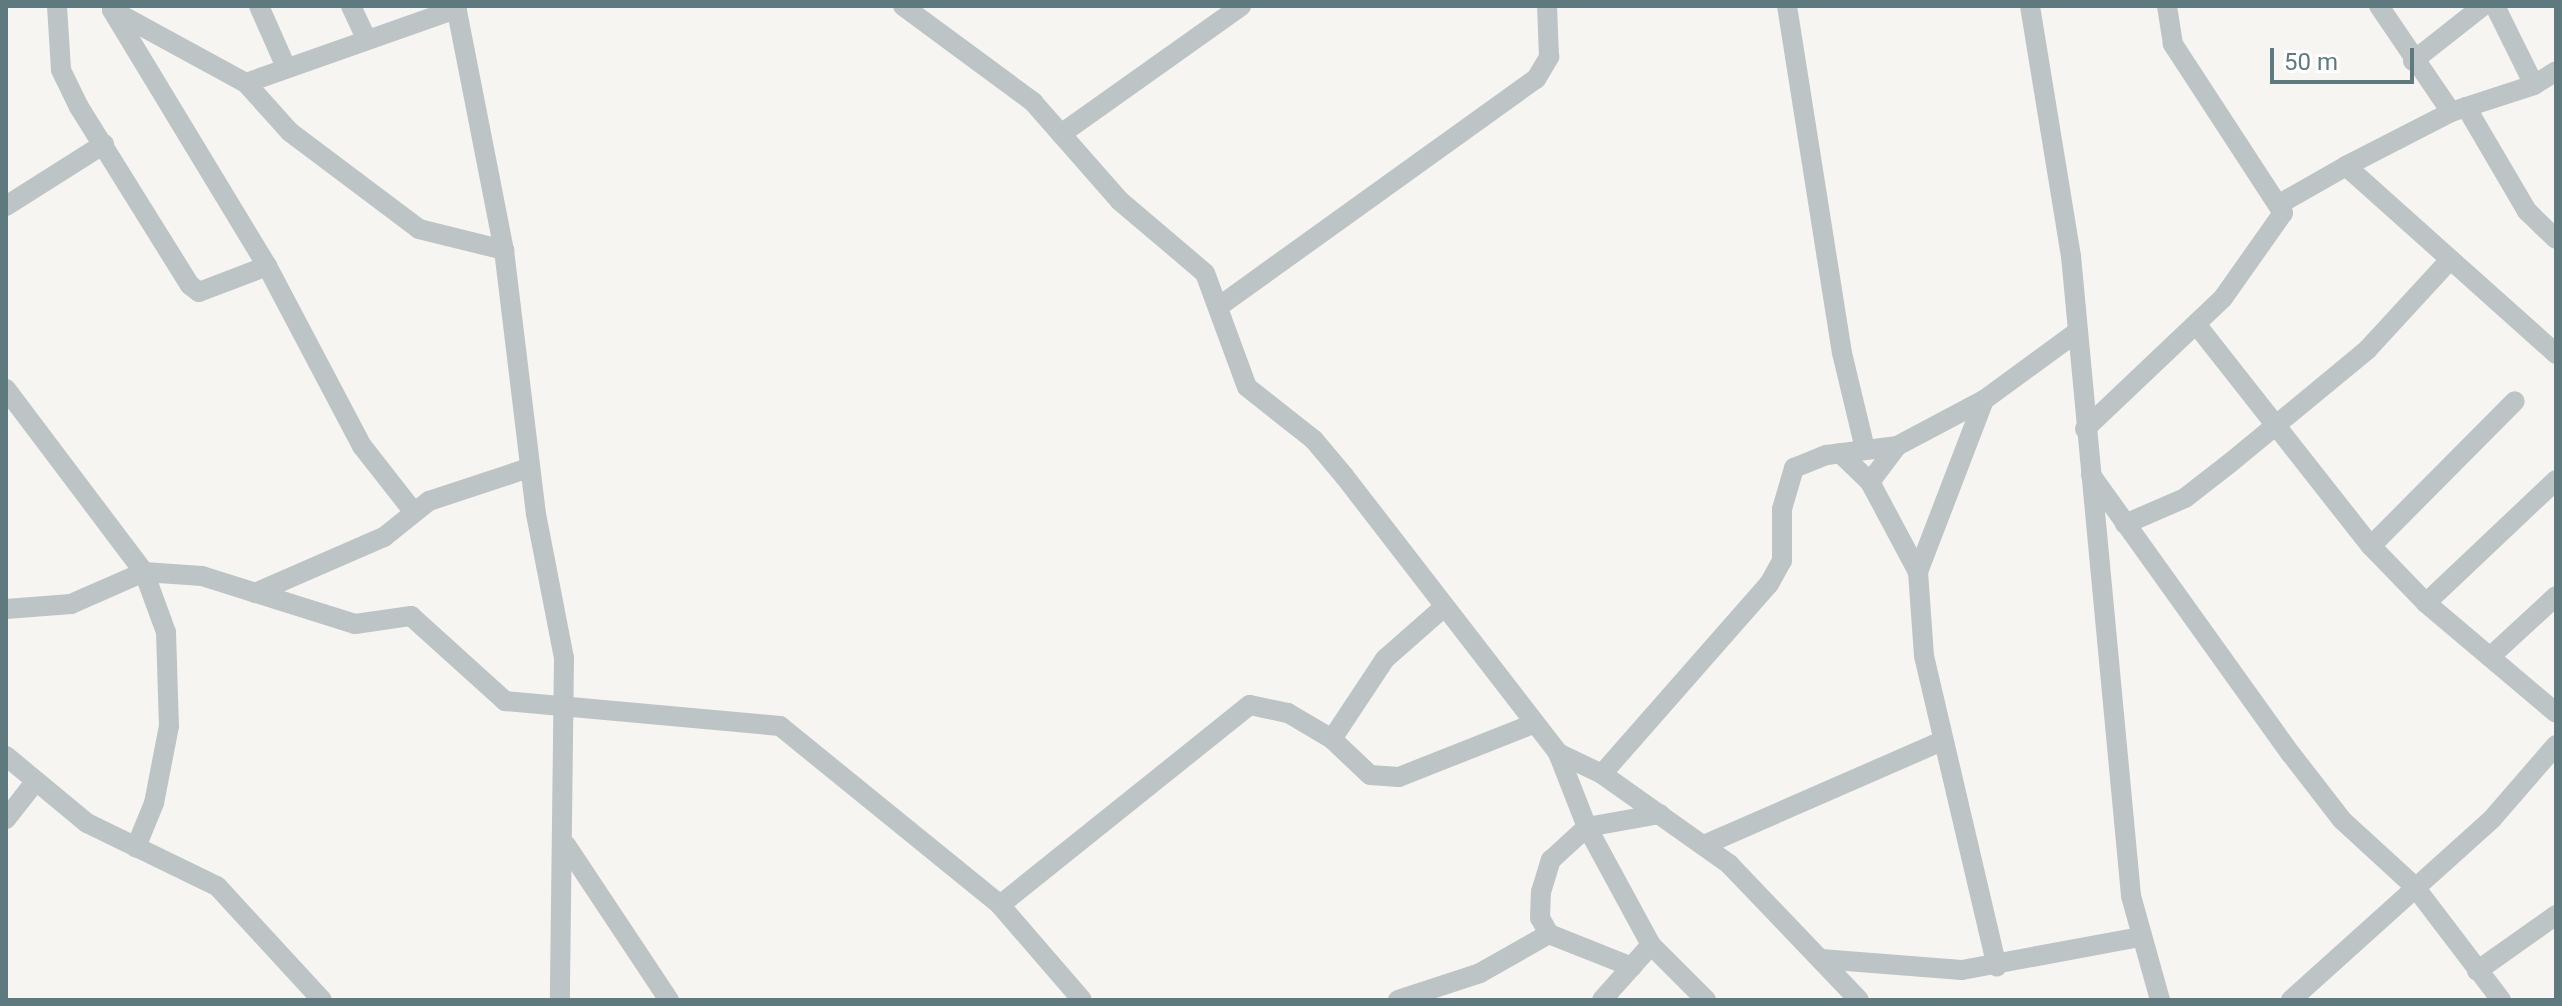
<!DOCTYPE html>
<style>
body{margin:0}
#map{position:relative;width:2562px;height:1006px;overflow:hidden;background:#f6f5f2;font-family:Roboto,sans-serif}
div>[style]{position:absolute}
.minor>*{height:20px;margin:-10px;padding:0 10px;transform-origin:10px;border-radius:10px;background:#bcc4c5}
span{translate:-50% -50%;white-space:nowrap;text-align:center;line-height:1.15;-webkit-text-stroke:8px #fff;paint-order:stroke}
.frame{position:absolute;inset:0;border:8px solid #5f7a7f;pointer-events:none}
.scale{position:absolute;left:2270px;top:48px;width:144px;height:36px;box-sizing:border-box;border:4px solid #5f7a7f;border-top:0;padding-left:10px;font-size:24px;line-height:28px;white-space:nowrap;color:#5f7a7f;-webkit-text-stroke:6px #fff;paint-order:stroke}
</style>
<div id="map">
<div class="minor">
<i style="left:57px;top:6px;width:64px;rotate:86.4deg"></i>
<i style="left:61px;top:70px;width:41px;rotate:64.1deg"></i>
<i style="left:79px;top:107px;width:210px;rotate:58.1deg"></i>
<i style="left:190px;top:285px;width:11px;rotate:38deg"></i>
<i style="left:199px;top:292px;width:73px;rotate:-20.9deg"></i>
<i style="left:259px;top:6px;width:64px;rotate:66.2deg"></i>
<i style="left:351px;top:6px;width:35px;rotate:65deg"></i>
<i style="left:456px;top:6px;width:249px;rotate:78.9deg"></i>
<i style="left:504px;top:250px;width:266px;rotate:83.1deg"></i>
<i style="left:536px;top:514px;width:147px;rotate:79deg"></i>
<i style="left:564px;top:658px;width:342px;rotate:90.7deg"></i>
<i style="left:903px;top:6px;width:162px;rotate:36.4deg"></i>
<i style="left:1033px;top:102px;width:132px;rotate:48.7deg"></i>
<i style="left:1120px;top:201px;width:111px;rotate:40.3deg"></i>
<i style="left:1205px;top:273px;width:121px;rotate:69.8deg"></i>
<i style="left:1247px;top:387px;width:85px;rotate:38.3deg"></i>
<i style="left:1314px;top:440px;width:48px;rotate:50deg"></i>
<i style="left:1345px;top:477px;width:349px;rotate:52.3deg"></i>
<i style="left:1558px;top:753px;width:79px;rotate:68.6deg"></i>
<i style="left:1587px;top:827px;width:134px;rotate:61.5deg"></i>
<i style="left:1651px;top:945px;width:78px;rotate:45deg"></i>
<i style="left:1787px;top:6px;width:351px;rotate:81deg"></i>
<i style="left:1842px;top:353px;width:99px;rotate:76.5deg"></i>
<i style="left:2030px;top:6px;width:253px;rotate:80.7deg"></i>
<i style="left:2071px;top:256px;width:643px;rotate:84.64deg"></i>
<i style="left:2131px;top:896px;width:108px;rotate:74.4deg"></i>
<i style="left:2379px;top:6px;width:128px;rotate:55.8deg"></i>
<i style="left:2495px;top:6px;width:88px;rotate:63.7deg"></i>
<i style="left:2534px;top:85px;width:26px;rotate:-32deg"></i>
<i style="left:112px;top:10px;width:299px;rotate:58.8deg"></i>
<i style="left:267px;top:266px;width:204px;rotate:62.2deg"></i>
<i style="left:362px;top:446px;width:83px;rotate:51.9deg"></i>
<i style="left:112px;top:10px;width:153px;rotate:28.6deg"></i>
<i style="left:246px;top:83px;width:66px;rotate:48.1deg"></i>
<i style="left:290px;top:132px;width:161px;rotate:36.9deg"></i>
<i style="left:419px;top:229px;width:88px;rotate:13.9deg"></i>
<i style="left:2413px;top:61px;width:89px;rotate:-38.2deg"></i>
<i style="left:246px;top:83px;width:223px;rotate:-19.4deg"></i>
<i style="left:2466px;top:107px;width:121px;rotate:59.6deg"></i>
<i style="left:2527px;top:211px;width:40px;rotate:44deg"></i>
<i style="left:1061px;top:134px;width:221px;rotate:-35.4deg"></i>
<i style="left:2346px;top:166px;width:118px;rotate:-27.2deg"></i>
<i style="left:2451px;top:112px;width:87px;rotate:-18deg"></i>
<i style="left:2281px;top:203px;width:75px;rotate:-29.6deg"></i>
<i style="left:2346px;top:166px;width:282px;rotate:41.8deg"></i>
<i style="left:6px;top:206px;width:116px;rotate:-32.3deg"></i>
<i style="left:1221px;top:305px;width:388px;rotate:-35.7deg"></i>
<i style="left:1536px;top:79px;width:26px;rotate:-59deg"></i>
<i style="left:1549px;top:57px;width:51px;rotate:-92.2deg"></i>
<i style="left:2196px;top:324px;width:283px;rotate:51.8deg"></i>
<i style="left:2371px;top:546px;width:79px;rotate:46deg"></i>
<i style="left:2426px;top:603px;width:170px;rotate:40.2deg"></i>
<i style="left:6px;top:389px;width:229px;rotate:53deg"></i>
<i style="left:144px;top:572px;width:58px;rotate:3.9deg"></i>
<i style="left:202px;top:576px;width:160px;rotate:17.4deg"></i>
<i style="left:355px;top:624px;width:57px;rotate:-8.1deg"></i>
<i style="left:411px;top:616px;width:127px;rotate:42.1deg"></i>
<i style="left:505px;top:701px;width:276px;rotate:5.2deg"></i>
<i style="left:780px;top:726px;width:284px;rotate:39.1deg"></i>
<i style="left:1000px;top:905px;width:125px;rotate:49.2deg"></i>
<i style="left:1984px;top:400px;width:184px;rotate:111deg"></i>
<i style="left:1918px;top:572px;width:84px;rotate:85.9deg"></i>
<i style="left:1924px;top:656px;width:319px;rotate:76.8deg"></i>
<i style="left:2085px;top:429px;width:190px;rotate:-43.5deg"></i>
<i style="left:2223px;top:298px;width:104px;rotate:-54.8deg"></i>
<i style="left:2283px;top:213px;width:202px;rotate:-123.1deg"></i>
<i style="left:2173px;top:44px;width:38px;rotate:-99deg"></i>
<i style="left:1840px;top:453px;width:42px;rotate:44deg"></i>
<i style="left:1870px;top:482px;width:102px;rotate:61.9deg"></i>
<i style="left:2091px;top:475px;width:343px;rotate:54.4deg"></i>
<i style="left:2291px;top:754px;width:83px;rotate:52.3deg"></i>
<i style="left:2342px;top:820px;width:99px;rotate:42.5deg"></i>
<i style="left:2415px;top:887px;width:142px;rotate:52.7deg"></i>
<i style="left:1870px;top:482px;width:45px;rotate:-53.1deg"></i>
<i style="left:2125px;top:524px;width:65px;rotate:-23.4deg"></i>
<i style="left:2185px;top:498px;width:57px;rotate:-37.9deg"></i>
<i style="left:2230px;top:463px;width:178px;rotate:-39.5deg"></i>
<i style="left:2367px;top:350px;width:120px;rotate:-47.4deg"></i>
<i style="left:2371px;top:546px;width:204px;rotate:-45.2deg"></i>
<i style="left:255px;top:593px;width:141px;rotate:-23.5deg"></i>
<i style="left:384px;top:537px;width:58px;rotate:-38.7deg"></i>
<i style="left:429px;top:501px;width:105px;rotate:-18.3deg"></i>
<i style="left:2426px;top:603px;width:179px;rotate:-43.4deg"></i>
<i style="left:6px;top:609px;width:65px;rotate:-4.4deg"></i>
<i style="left:71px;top:604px;width:80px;rotate:-23.7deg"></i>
<i style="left:144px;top:572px;width:64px;rotate:69.9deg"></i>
<i style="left:166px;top:632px;width:94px;rotate:88.2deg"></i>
<i style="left:169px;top:726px;width:78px;rotate:101deg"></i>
<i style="left:154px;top:803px;width:48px;rotate:112.2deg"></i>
<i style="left:2490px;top:657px;width:90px;rotate:-42.7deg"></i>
<i style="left:1332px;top:739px;width:96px;rotate:-56.5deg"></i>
<i style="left:1385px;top:659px;width:76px;rotate:-41.3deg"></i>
<i style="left:1558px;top:753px;width:49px;rotate:25.5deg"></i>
<i style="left:1602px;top:774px;width:156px;rotate:35.3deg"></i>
<i style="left:1729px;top:864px;width:188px;rotate:46.3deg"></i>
<i style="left:6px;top:756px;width:105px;rotate:39.6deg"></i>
<i style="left:87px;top:823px;width:144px;rotate:25.9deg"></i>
<i style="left:217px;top:886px;width:155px;rotate:47.4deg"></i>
<i style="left:1602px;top:774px;width:253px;rotate:-48.7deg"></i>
<i style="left:1769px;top:584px;width:26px;rotate:-61deg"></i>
<i style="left:1782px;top:561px;width:52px;rotate:-90deg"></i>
<i style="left:1782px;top:509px;width:43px;rotate:-73.7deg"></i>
<i style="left:1794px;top:468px;width:35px;rotate:-22deg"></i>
<i style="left:1827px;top:455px;width:71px;rotate:-7.3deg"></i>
<i style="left:1897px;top:446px;width:98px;rotate:-27.9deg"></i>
<i style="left:1984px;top:400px;width:115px;rotate:-36.2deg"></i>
<i style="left:6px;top:819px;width:47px;rotate:-51.9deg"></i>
<i style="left:566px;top:845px;width:186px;rotate:56.4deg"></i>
<i style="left:1704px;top:845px;width:260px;rotate:-23.6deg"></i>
<i style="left:1000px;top:905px;width:320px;rotate:-38.7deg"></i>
<i style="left:1250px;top:705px;width:39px;rotate:12deg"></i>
<i style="left:1288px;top:713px;width:51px;rotate:30.6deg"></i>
<i style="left:1332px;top:739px;width:52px;rotate:43.5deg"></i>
<i style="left:1370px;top:775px;width:29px;rotate:4deg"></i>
<i style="left:1399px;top:777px;width:144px;rotate:-21.6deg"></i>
<i style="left:1821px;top:959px;width:141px;rotate:4.5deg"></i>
<i style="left:1962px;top:970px;width:181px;rotate:-10.5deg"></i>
<i style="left:1632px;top:967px;width:89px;rotate:-158.3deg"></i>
<i style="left:1549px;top:934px;width:18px;rotate:-119deg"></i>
<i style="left:1540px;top:918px;width:26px;rotate:-88deg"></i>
<i style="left:1541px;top:892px;width:34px;rotate:-73deg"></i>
<i style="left:1551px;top:860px;width:49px;rotate:-42.5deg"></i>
<i style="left:1587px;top:827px;width:74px;rotate:-10.1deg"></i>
<i style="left:2477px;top:971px;width:97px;rotate:-35.3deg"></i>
<i style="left:1398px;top:1000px;width:86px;rotate:-18.2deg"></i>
<i style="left:1480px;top:973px;width:79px;rotate:-29.5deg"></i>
<i style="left:1602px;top:1000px;width:74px;rotate:-48.3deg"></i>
<i style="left:2291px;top:1000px;width:270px;rotate:-42deg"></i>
<i style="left:2492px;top:819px;width:98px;rotate:-49.1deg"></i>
</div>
<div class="frame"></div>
<div class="scale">50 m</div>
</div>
